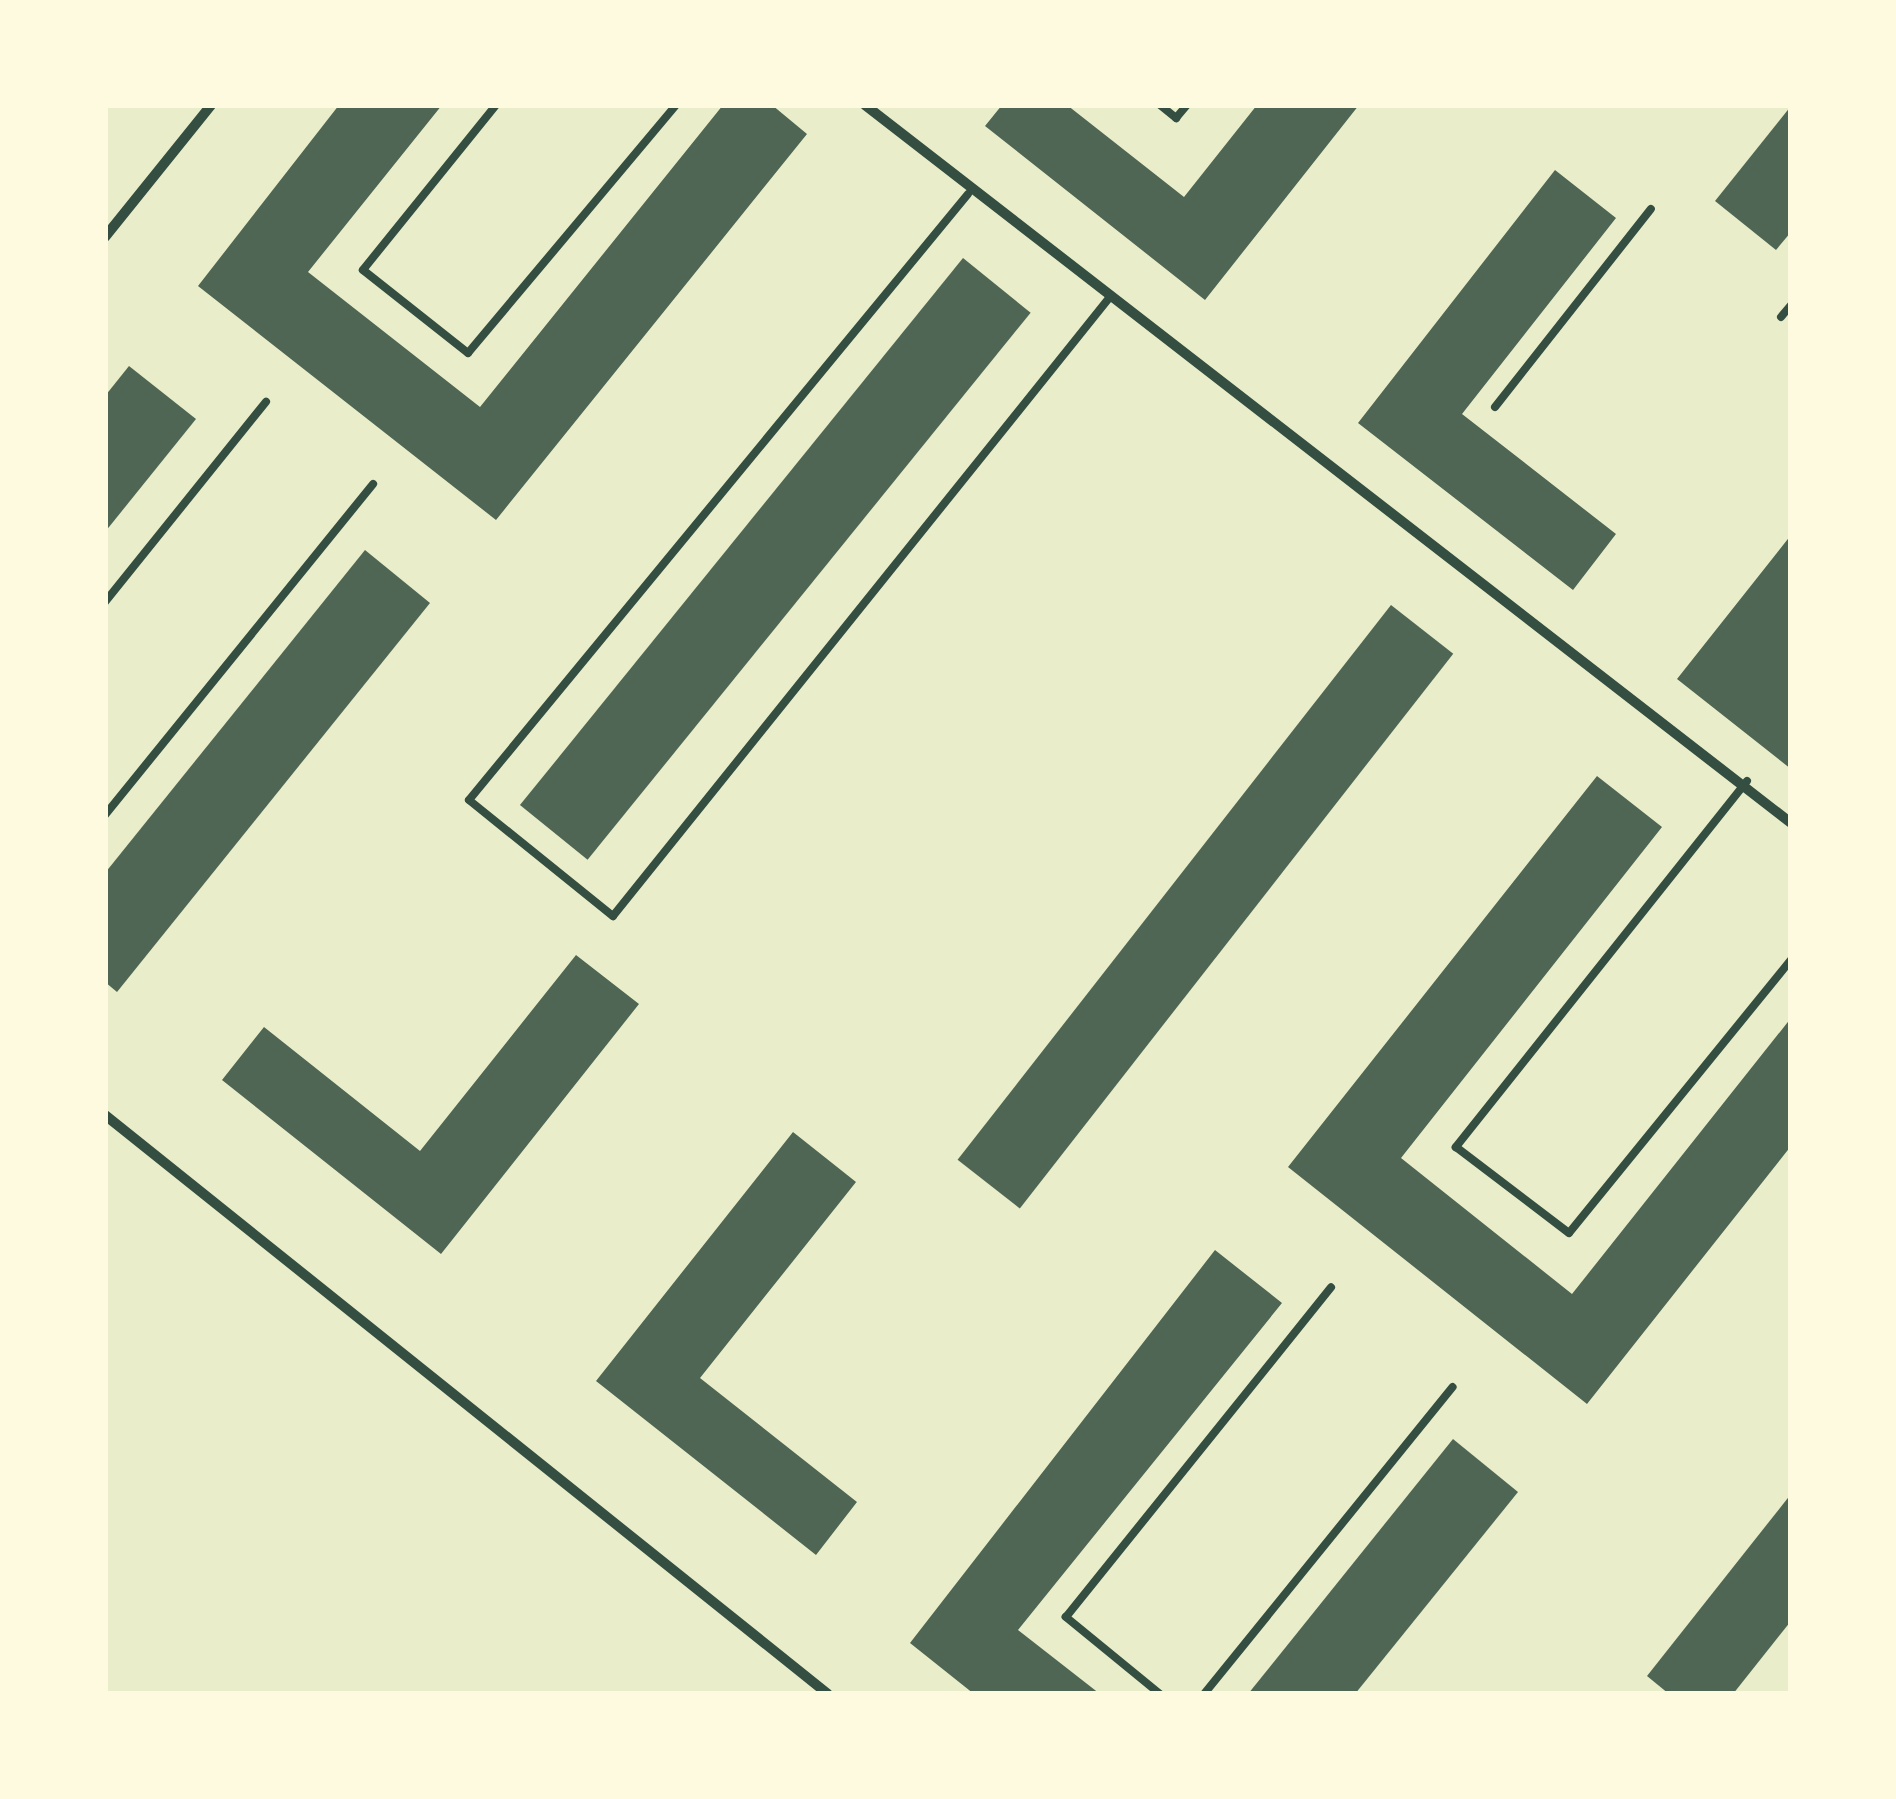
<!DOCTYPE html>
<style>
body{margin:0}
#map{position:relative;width:1896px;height:1799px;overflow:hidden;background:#e9edc9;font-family:"IBM Plex Serif",serif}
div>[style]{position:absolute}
.building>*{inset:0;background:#4f6655;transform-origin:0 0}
.service>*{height:8px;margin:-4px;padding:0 4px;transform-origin:4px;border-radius:4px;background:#344e41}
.minor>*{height:10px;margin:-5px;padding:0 5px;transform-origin:5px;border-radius:5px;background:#344e41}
span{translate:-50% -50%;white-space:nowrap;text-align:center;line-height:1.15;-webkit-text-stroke:10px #fefae0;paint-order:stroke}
.frame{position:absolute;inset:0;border:108px solid #fefae0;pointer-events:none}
</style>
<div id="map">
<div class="building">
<i style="clip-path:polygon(339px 105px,442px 105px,308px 272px,480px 407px,723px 105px,772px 105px,807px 134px,496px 520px,198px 286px)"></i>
<i style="clip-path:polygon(1002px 105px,1067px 105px,1184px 197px,1257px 105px,1359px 105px,1205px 300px,985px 126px)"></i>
<i style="clip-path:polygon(1791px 106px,1791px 232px,1776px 250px,1715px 201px)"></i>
<i style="clip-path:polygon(1555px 170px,1616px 218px,1462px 414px,1616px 534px,1573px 590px,1358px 423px)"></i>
<i style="left:963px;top:258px;width:87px;height:704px;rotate:39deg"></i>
<i style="clip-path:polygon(129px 366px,196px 419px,105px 532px,105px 396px)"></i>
<i style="clip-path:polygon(1791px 535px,1790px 670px,1791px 769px,1677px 679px)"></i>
<i style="clip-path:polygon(365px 550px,430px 603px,117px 992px,105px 982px,105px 873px)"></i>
<i style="left:1391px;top:605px;width:79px;height:704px;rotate:38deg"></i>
<i style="clip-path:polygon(1597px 776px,1662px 827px,1401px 1158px,1572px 1294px,1791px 1018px,1791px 1146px,1587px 1404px,1288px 1167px)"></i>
<i style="clip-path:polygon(576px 955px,639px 1004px,441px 1254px,222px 1080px,264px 1027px,420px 1151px)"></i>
<i style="clip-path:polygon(793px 1132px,856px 1182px,700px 1378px,857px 1502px,816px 1555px,596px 1381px)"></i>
<i style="clip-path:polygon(1215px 1250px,1282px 1303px,1018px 1630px,1100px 1694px,974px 1694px,910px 1643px)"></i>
<i style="clip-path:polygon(1453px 1439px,1518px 1492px,1355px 1694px,1248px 1694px)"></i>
<i style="clip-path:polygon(1791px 1494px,1791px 1621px,1733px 1694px,1669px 1694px,1647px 1676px)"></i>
</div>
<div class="service">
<i style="left:496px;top:105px;width:212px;rotate:128.9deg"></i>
<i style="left:363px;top:270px;width:134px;rotate:38.3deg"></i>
<i style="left:468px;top:353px;width:324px;rotate:-50deg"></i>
<i style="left:1160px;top:105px;width:21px;rotate:39deg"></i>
<i style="left:1176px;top:118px;width:17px;rotate:-50deg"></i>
<i style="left:968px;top:194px;width:785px;rotate:129.47deg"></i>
<i style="left:469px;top:800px;width:185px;rotate:38.9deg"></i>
<i style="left:613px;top:916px;width:794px;rotate:-51.24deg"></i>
<i style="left:1781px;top:317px;width:16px;rotate:-50deg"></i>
<i style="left:1495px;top:407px;width:252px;rotate:-51.8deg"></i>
<i style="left:105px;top:602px;width:257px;rotate:-51.2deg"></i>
<i style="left:1747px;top:781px;width:468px;rotate:128.5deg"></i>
<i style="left:1456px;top:1147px;width:142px;rotate:37.3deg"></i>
<i style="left:1569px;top:1233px;width:352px;rotate:-50.9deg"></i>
<i style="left:105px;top:815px;width:426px;rotate:-51deg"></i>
<i style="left:1160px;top:1694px;width:122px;rotate:-140.7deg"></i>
<i style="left:1066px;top:1617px;width:423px;rotate:-51.2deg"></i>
<i style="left:1204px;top:1694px;width:395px;rotate:-51deg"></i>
</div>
<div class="minor">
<i style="left:865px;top:105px;width:1172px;rotate:37.79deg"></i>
<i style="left:105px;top:237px;width:169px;rotate:-51.2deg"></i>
<i style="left:105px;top:1115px;width:926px;rotate:38.69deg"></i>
</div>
<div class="frame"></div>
</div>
